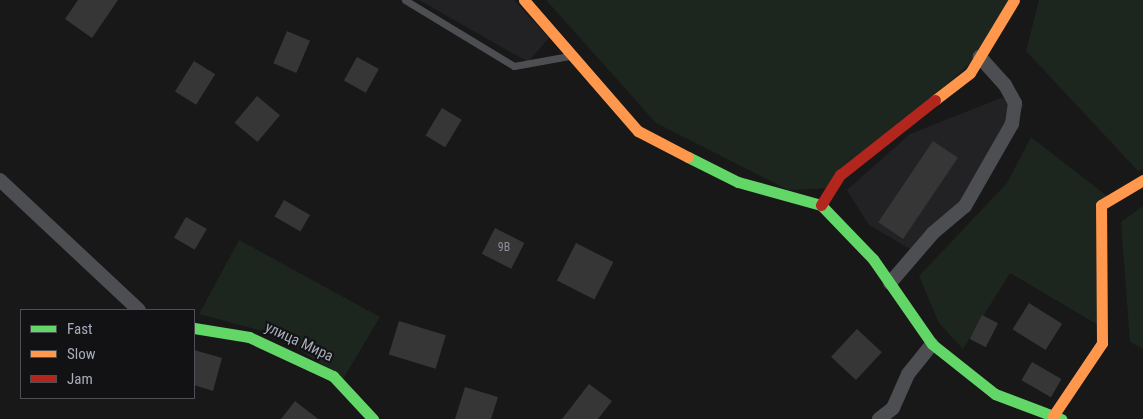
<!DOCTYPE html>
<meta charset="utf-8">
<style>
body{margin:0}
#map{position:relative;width:1143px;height:419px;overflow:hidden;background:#181818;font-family:"Roboto Condensed",sans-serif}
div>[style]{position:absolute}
.built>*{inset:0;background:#222224}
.green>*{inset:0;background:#1d251f}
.building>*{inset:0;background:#363637;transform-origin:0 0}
.lane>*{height:7px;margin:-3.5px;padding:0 3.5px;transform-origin:3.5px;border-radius:3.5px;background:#4d4e52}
.street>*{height:14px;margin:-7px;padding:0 7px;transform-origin:7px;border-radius:7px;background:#4d4e52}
.fast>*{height:11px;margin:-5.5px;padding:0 5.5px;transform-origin:5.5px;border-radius:5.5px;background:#63d668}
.slow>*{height:11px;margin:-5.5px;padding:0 5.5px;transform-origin:5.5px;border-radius:5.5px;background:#ff974d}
.jam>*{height:11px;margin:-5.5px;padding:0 5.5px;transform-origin:5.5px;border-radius:5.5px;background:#b3261e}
span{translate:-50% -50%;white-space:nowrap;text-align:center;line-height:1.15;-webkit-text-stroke:4px #121214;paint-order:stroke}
.number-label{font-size:12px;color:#8c8e99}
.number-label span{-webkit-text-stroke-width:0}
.street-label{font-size:15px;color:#a8acba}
.legend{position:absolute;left:20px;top:309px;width:175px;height:90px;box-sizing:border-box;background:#121214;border:1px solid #4e5056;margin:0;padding:6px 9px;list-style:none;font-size:15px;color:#a8acba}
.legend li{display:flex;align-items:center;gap:10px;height:25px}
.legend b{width:25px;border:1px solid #4e5056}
</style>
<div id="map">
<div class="built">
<i style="clip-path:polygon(419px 0,514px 0,549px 38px,528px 62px)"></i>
<i style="clip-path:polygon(1001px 98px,1024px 105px,977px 193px,915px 252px,869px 225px,847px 190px,910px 134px)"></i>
</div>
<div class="green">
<i style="clip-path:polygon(546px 0,1011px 0,975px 59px,833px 188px,788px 190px,656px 123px)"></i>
<i style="clip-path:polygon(1039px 0,1143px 0,1143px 169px,1138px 171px,1026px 51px)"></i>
<i style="clip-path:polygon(1031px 137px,1107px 196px,1105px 329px,1010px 273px,963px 349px,939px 323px,919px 276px,1007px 183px)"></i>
<i style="clip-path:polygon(1143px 206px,1143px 349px,1130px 342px,1121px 222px)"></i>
<i style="clip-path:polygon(239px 240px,380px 317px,343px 379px,277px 335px,199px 314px)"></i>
</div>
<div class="building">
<i style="clip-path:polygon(78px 0,118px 0,92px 38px,65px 19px)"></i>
<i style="left:287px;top:31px;width:25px;height:35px;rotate:23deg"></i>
<i style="left:357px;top:57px;width:25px;height:27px;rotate:29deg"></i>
<i style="left:194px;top:61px;width:25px;height:36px;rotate:32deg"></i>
<i style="left:257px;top:96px;width:30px;height:35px;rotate:40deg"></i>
<i style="left:442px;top:108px;width:23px;height:32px;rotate:31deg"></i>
<i style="left:933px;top:141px;width:30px;height:98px;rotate:34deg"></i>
<i style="left:284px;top:200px;width:30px;height:19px;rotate:30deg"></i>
<i style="left:186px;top:217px;width:24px;height:24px;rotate:30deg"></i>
<i style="left:495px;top:228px;width:33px;height:29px;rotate:27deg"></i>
<i style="left:576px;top:243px;width:42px;height:42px;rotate:27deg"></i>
<i style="left:1029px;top:303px;width:39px;height:31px;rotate:32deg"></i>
<i style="left:982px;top:315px;width:18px;height:27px;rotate:27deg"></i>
<i style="left:399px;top:321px;width:49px;height:35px;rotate:17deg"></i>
<i style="left:857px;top:329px;width:34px;height:38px;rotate:43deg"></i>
<i style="clip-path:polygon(194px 350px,222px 358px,213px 391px,194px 385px)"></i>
<i style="left:1032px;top:362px;width:34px;height:21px;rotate:30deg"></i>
<i style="clip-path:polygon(589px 384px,612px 401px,598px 419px,562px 419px)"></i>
<i style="clip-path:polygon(465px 387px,498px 397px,491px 419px,455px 419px)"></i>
<i style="clip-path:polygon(295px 401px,318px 419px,281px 419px)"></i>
</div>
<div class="lane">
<i style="left:405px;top:0;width:127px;rotate:31.2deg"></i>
<i style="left:514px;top:66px;width:56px;rotate:-10.3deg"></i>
</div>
<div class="street">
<i style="left:0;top:180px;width:190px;rotate:43.1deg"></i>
<i style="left:890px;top:283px;width:66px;rotate:-49.3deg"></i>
<i style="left:933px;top:233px;width:42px;rotate:-40.2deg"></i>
<i style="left:965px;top:206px;width:95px;rotate:-60.2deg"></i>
<i style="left:1012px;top:124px;width:21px;rotate:-82deg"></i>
<i style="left:1015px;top:103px;width:21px;rotate:-119deg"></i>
<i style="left:1005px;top:85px;width:38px;rotate:-132deg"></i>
<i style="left:879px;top:419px;width:18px;rotate:-38deg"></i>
<i style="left:893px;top:408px;width:37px;rotate:-66deg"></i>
<i style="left:908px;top:374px;width:38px;rotate:-51deg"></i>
</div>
<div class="fast">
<i style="left:688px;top:157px;width:56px;rotate:26.6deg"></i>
<i style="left:738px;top:182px;width:86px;rotate:15.5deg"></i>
<i style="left:821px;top:205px;width:75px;rotate:46.1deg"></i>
<i style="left:873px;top:259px;width:103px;rotate:55.2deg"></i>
<i style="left:932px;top:344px;width:80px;rotate:38.4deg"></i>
<i style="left:995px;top:394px;width:71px;rotate:20.7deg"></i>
<i style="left:194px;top:328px;width:56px;rotate:9.3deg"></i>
<i style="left:249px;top:337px;width:93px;rotate:24.9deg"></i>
<i style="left:333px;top:376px;width:59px;rotate:47.1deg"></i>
</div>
<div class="slow">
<i style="left:524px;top:0;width:174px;rotate:49deg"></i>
<i style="left:638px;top:131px;width:56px;rotate:27.5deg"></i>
<i style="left:935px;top:100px;width:44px;rotate:-37.6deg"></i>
<i style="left:970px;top:73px;width:85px;rotate:-58.9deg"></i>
<i style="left:1053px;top:416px;width:88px;rotate:-56.1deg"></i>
<i style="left:1102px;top:343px;width:138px;rotate:-90.4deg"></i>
<i style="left:1101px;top:205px;width:49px;rotate:-30.8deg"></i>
</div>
<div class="jam">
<i style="left:821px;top:205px;width:36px;rotate:-58deg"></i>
<i style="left:840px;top:175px;width:121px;rotate:-38.3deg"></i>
</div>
<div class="number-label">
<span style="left:504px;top:248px">9В</span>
</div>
<div class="street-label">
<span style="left:299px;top:342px;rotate:25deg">улица Мира</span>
</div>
<ul class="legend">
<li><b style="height:6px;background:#63d668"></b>Fast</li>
<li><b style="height:6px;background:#ff974d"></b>Slow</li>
<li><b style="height:6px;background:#b3261e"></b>Jam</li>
</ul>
</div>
